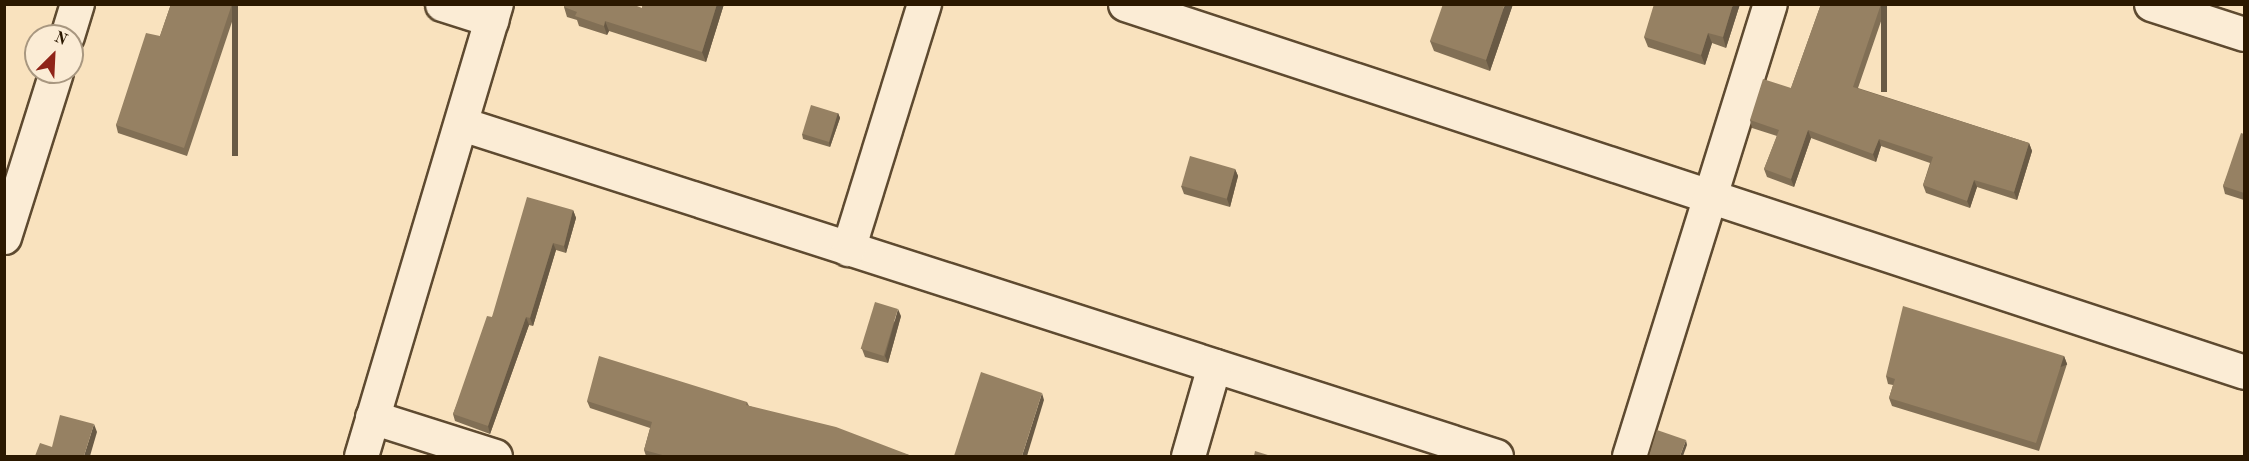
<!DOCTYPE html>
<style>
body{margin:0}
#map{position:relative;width:2249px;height:461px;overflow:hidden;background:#f9e2be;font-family:"Old Standard TT",serif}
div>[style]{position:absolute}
.roads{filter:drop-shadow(2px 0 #5e4a30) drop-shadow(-2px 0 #5e4a30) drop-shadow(0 2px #5e4a30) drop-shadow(0 -2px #5e4a30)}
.minor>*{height:33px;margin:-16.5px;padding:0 16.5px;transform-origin:16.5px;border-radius:16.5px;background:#fbecd5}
.wall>*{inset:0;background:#816f55}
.shaded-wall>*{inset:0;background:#695a45;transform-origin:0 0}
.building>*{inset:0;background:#968163;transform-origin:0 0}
span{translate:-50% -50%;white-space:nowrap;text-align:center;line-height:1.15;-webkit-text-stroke:4.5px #fbecd5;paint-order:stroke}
.frame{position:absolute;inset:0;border:6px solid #2b1800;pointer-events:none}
.north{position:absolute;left:24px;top:24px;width:60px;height:60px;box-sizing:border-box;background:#fbecd5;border:2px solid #a89780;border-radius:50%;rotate:24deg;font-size:16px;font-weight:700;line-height:24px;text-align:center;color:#2b1800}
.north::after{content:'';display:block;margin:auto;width:21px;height:27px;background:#8f2418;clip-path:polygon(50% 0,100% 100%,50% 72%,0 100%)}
</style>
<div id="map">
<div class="roads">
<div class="minor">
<i style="left:442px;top:4px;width:52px;rotate:17.7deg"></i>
<i style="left:1125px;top:4px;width:1178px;rotate:18.2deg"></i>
<i style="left:2151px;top:4px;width:98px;rotate:17.9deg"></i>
<i style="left:67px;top:36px;width:34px;rotate:-73deg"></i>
<i style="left:462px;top:124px;width:1086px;rotate:17.8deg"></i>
<i style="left:4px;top:237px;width:173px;rotate:-72.5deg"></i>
<i style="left:848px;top:249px;width:257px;rotate:-72.8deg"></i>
<i style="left:372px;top:417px;width:129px;rotate:17.6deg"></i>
<i style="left:361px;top:456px;width:472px;rotate:-73.4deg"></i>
<i style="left:1188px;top:456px;width:94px;rotate:-73.9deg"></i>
<i style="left:1629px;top:456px;width:473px;rotate:-72.7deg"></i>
</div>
</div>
<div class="wall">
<i style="clip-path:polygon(171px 4px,238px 4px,187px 156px,118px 133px,116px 125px,160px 36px)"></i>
<i style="clip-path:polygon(643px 4px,724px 4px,706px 62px,609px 31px,607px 35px,579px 26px,577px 20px,567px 17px,564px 7px,642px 8px)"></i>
<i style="clip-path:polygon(1513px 4px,1490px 71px,1434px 51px,1430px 41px)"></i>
<i style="clip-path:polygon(1740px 4px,1726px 48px,1712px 43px,1705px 65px,1648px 47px,1644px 37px)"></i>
<i style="clip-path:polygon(1821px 4px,1887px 4px,1858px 88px,2029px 143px,2032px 151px,2017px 200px,1977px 187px,1970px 208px,1926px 193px,1923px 185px,1930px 163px,1881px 146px,1876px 162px,1811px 138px,1794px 187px,1767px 177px,1764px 169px,1777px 136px,1752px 128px,1750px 120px,1791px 88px)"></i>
<i style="clip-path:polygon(838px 113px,840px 118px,830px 147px,803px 139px,802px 134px)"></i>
<i style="clip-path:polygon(2244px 134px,2244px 200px,2225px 194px,2223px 186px)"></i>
<i style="clip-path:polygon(1235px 169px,1238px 176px,1230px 207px,1184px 194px,1181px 186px)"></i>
<i style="clip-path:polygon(573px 210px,576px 218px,566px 253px,556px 250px,533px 326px,529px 325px,490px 434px,455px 421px,453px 414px,492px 317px)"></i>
<i style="clip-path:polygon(901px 316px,888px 363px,865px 357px,862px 349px)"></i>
<i style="clip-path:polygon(2064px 356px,2067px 364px,2039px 451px,1892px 406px,1889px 398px,1893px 385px,1888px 384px,1886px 376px)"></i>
<i style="clip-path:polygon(587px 401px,747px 402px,749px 406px,912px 456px,646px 456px,644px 450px,650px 428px,590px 408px)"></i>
</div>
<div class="shaded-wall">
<i style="left:232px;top:4px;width:6px;height:152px"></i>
<i style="clip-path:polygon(717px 4px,724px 4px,706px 62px,702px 52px)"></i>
<i style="clip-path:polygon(1505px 4px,1513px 4px,1490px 71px,1486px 60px)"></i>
<i style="clip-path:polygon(1733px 4px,1740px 4px,1726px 48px,1723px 37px)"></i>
<i style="left:1881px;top:4px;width:6px;height:88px"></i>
<i style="clip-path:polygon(605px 21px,609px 31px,607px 35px,604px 26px)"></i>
<i style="clip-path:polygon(1708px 33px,1712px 43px,1705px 65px,1701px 55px)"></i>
<i style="clip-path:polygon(838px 113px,840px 118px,830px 147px,829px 143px)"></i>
<i style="clip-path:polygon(1808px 130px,1811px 138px,1794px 187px,1791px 179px)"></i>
<i style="clip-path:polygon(1879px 139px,1881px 146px,1876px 162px,1873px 154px)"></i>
<i style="clip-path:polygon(2029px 143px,2032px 151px,2017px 200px,2014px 192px)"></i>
<i style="clip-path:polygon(1235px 169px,1238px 176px,1230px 207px,1227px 199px)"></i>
<i style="clip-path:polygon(1974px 180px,1977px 187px,1970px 208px,1967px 201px)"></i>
<i style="clip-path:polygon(573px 210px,576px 218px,566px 253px,564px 246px)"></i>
<i style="clip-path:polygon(553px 243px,556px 250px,533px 326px,530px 318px)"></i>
<i style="clip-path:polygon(898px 309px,901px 316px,888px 363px,885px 356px)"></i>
<i style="clip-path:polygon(526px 317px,529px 325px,490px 434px,488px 426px)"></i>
<i style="left:2064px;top:356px;width:9px;height:91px;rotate:69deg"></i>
<i style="clip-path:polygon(1042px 393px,1044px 400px,1027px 456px,1022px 456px)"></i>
<i style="clip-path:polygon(94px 424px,97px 432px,90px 456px,84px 456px)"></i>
<i style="clip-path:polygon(1686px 440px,1687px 445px,1683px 456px,1680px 456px)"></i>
</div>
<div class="building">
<i style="clip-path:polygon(171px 4px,232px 4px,184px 148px,116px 125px,146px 33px,160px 36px)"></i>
<i style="clip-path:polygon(564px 4px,632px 4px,642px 8px,643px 4px,717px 4px,702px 52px,605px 21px,604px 26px,575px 16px,577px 12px,564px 7px)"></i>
<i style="clip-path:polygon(1443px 4px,1505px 4px,1486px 60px,1430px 41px)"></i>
<i style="clip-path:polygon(1654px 4px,1733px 4px,1723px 37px,1708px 33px,1701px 55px,1644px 37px)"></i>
<i style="clip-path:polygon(1821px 4px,1881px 4px,1853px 87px,2029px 143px,2014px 192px,1974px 180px,1967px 201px,1923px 185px,1933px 157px,1879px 139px,1873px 154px,1808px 130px,1791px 179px,1764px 169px,1779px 130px,1750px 120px,1763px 79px,1791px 88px)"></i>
<i style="left:811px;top:105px;width:28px;height:30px;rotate:17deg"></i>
<i style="clip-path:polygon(2241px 133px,2244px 134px,2244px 193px,2223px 186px)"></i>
<i style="left:1190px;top:156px;width:47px;height:31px;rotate:16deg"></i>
<i style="clip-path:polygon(527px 197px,573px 210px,564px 246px,553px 243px,530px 318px,526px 317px,488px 426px,453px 414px,487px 316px,492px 317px)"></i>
<i style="left:875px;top:302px;width:24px;height:49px;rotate:17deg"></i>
<i style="clip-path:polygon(1903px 306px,2064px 356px,2036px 443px,1889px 398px,1895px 379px,1886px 376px)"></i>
<i style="clip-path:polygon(599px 356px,747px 402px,746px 405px,836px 427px,912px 456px,666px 456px,644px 450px,652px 422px,587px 401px)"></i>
<i style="clip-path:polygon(981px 372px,1042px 393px,1022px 456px,954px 456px)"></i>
<i style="clip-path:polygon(60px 415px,94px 424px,84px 456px,35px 456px,40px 443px,52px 447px)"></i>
<i style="clip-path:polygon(1657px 430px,1686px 440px,1680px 456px,1649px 456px)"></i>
<i style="clip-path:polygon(1255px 451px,1271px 456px,1254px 456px)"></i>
</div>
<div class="frame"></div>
<div class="north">N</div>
</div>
